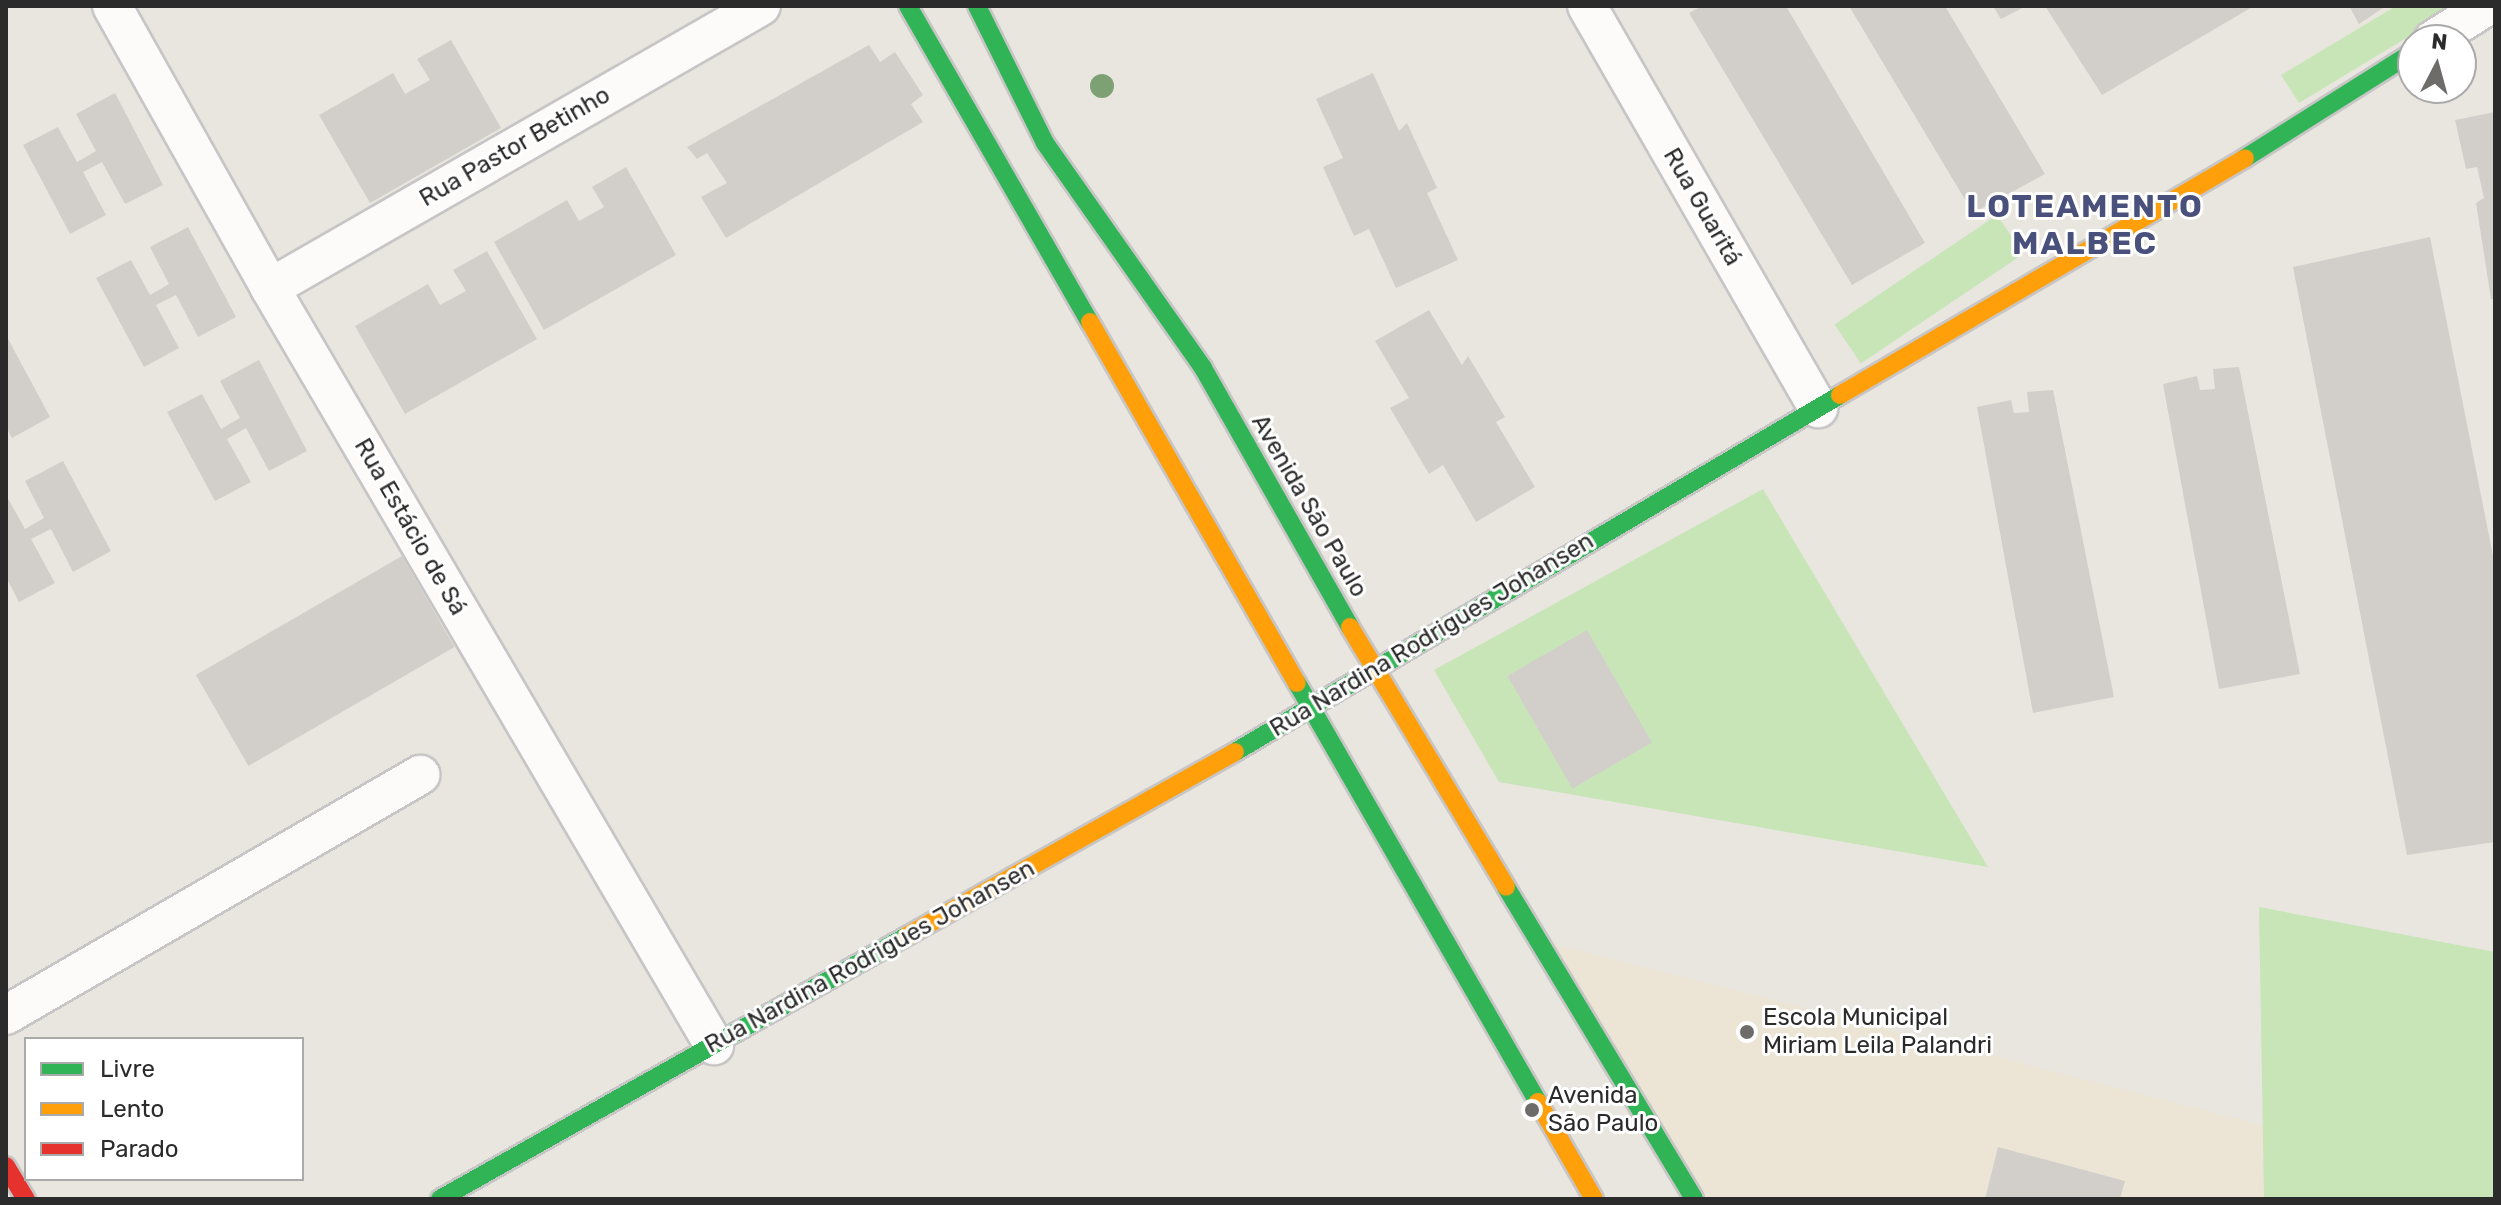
<!DOCTYPE html>
<meta charset="utf-8">
<style>
body{margin:0}
#map{position:relative;width:2501px;height:1205px;overflow:hidden;background:#e9e6e0;font-family:Rubik,sans-serif}
div>[style]{position:absolute}
.education>*{inset:0;background:#ece5d5}
.green>*{inset:0;background:#c8e5b8;transform-origin:0 0}
.building>*{inset:0;background:#d2cfcb;transform-origin:0 0}
.roads{filter:drop-shadow(2px 0 #c7c5c5) drop-shadow(-2px 0 #c7c5c5) drop-shadow(0 2px #c7c5c5) drop-shadow(0 -2px #c7c5c5)}
.street>*{height:38px;margin:-19px;padding:0 19px;transform-origin:19px;border-radius:19px;background:#fcfbfa}
.fast>*{height:18px;margin:-9px;padding:0 9px;transform-origin:9px;border-radius:9px;background:#30b455}
.slow>*{height:18px;margin:-9px;padding:0 9px;transform-origin:9px;border-radius:9px;background:#ff9f0a}
.jam>*{height:18px;margin:-9px;padding:0 9px;transform-origin:9px;border-radius:9px;background:#e5322d}
.trees>*{width:24px;height:24px;margin:-12px;border-radius:50%;background:#7da173}
.dots>*{width:22px;height:22px;translate:-50% -50%;box-sizing:border-box;border:4px solid #fff;border-radius:50%}
span{translate:-50% -50%;white-space:nowrap;text-align:center;line-height:1.15;-webkit-text-stroke:6px #fff;paint-order:stroke}
.street-label{font-size:24px;color:#2b2b2b}
.poi-label{font-size:24px;color:#2b2b2b}
.left{translate:0 -50%;text-align:left}
.district-label{font-size:32px;color:#4a507c;font-weight:700;letter-spacing:2px}
.frame{position:absolute;inset:0;border:8px solid #2b2b2b;pointer-events:none}
.legend{position:absolute;left:24px;top:1037px;width:280px;height:144px;box-sizing:border-box;background:#fff;border:2px solid #aaa;margin:0;padding:10px 14px;list-style:none;font-size:24px;color:#2b2b2b}
.legend li{display:flex;align-items:center;gap:16px;height:40px}
.legend b{width:40px;border:2px solid #aaa}
.north{position:absolute;left:2397px;top:24px;width:80px;height:80px;box-sizing:border-box;background:#fff;border:2px solid #aaa;border-radius:50%;rotate:6deg;font-size:22px;font-weight:700;line-height:32px;text-align:center;color:#2b2b2b}
.north::after{content:'';display:block;margin:auto;width:28px;height:36px;background:#6e6c6a;clip-path:polygon(50% 0,100% 100%,50% 72%,0 100%)}
</style>
<div id="map">
<div class="education">
<i style="clip-path:polygon(1538px 940px,2263px 1125px,2264px 1199px,1693px 1199px)"></i>
</div>
<div class="green">
<i style="clip-path:polygon(2396px 6px,2459px 6px,2299px 103px,2281px 75px)"></i>
<i style="left:1997px;top:215px;width:47px;height:196px;rotate:56deg"></i>
<i style="clip-path:polygon(1763px 489px,1988px 867px,1499px 782px,1434px 670px)"></i>
<i style="clip-path:polygon(2259px 907px,2495px 952px,2495px 1199px,2264px 1199px)"></i>
</div>
<div class="building">
<i style="clip-path:polygon(1702px 6px,1786px 6px,1925px 243px,1852px 285px,1689px 13px)"></i>
<i style="clip-path:polygon(1849px 6px,1945px 6px,2045px 174px,1973px 213px)"></i>
<i style="clip-path:polygon(1993px 6px,2026px 6px,2001px 19px)"></i>
<i style="clip-path:polygon(2045px 6px,2254px 6px,2102px 95px)"></i>
<i style="clip-path:polygon(2349px 6px,2386px 6px,2359px 24px)"></i>
<i style="clip-path:polygon(451px 40px,501px 128px,370px 203px,319px 115px,393px 73px,405px 94px,430px 80px,417px 59px)"></i>
<i style="clip-path:polygon(869px 45px,880px 62px,895px 52px,923px 95px,911px 104px,923px 122px,726px 238px,701px 197px,727px 183px,707px 153px,697px 159px,687px 147px)"></i>
<i style="clip-path:polygon(1373px 73px,1399px 131px,1407px 123px,1437px 188px,1427px 193px,1458px 260px,1396px 288px,1369px 229px,1354px 236px,1323px 167px,1343px 158px,1316px 99px)"></i>
<i style="clip-path:polygon(115px 93px,163px 185px,125px 204px,102px 162px,83px 172px,106px 215px,70px 234px,23px 145px,58px 127px,77px 162px,96px 151px,76px 114px)"></i>
<i style="clip-path:polygon(2495px 112px,2495px 299px,2491px 299px,2476px 203px,2484px 198px,2477px 167px,2466px 169px,2455px 120px)"></i>
<i style="clip-path:polygon(626px 167px,676px 255px,544px 330px,494px 242px,567px 200px,579px 221px,604px 207px,592px 187px)"></i>
<i style="clip-path:polygon(188px 227px,236px 317px,198px 337px,176px 295px,156px 305px,179px 348px,144px 367px,96px 278px,131px 260px,150px 295px,169px 284px,150px 247px)"></i>
<i style="clip-path:polygon(2430px 237px,2495px 566px,2495px 842px,2407px 855px,2293px 267px)"></i>
<i style="clip-path:polygon(487px 251px,537px 339px,405px 414px,355px 326px,428px 284px,440px 305px,466px 291px,453px 270px)"></i>
<i style="clip-path:polygon(1429px 310px,1462px 365px,1468px 356px,1505px 417px,1496px 422px,1535px 487px,1476px 522px,1443px 465px,1429px 474px,1390px 408px,1409px 398px,1375px 341px)"></i>
<i style="clip-path:polygon(6px 335px,50px 417px,12px 438px,6px 427px)"></i>
<i style="clip-path:polygon(259px 360px,307px 451px,269px 471px,246px 428px,227px 439px,251px 482px,215px 501px,167px 412px,202px 394px,221px 429px,240px 418px,220px 381px)"></i>
<i style="clip-path:polygon(2239px 367px,2300px 674px,2219px 689px,2163px 384px,2197px 376px,2200px 390px,2215px 389px,2213px 369px)"></i>
<i style="clip-path:polygon(2053px 390px,2114px 697px,2033px 713px,1977px 407px,2011px 400px,2014px 413px,2029px 412px,2027px 392px)"></i>
<i style="clip-path:polygon(63px 461px,111px 551px,73px 572px,51px 529px,31px 539px,55px 583px,19px 602px,6px 577px,6px 495px,25px 529px,44px 518px,25px 481px)"></i>
<i style="left:402px;top:556px;width:105px;height:238px;rotate:60deg"></i>
<i style="left:1587px;top:630px;width:130px;height:92px;rotate:60deg"></i>
<i style="clip-path:polygon(1998px 1147px,2125px 1181px,2120px 1199px,1985px 1199px)"></i>
</div>
<div class="roads">
<div class="street">
<i style="left:112px;top:6px;width:323px;rotate:60.7deg"></i>
<i style="left:270px;top:288px;width:878px;rotate:59.61deg"></i>
<i style="left:1587px;top:6px;width:464px;rotate:60.1deg"></i>
<i style="left:2433px;top:40px;width:64px;rotate:-32.2deg"></i>
<i style="left:270px;top:288px;width:566px;rotate:-29.87deg"></i>
<i style="left:6px;top:1015px;width:479px;rotate:-30.1deg"></i>
</div>
<div class="fast">
<i style="left:908px;top:6px;width:365px;rotate:60.1deg"></i>
<i style="left:977px;top:6px;width:153px;rotate:63.6deg"></i>
<i style="left:1045px;top:143px;width:275px;rotate:54.9deg"></i>
<i style="left:1203px;top:368px;width:298px;rotate:60.4deg"></i>
<i style="left:2245px;top:158px;width:199px;rotate:-32.2deg"></i>
<i style="left:1297px;top:683px;width:483px;rotate:60.1deg"></i>
<i style="left:1235px;top:752px;width:702px;rotate:-30.54deg"></i>
<i style="left:1506px;top:887px;width:364px;rotate:58.9deg"></i>
<i style="left:440px;top:1199px;width:536px;rotate:-29.39deg"></i>
</div>
<div class="slow">
<i style="left:1090px;top:322px;width:416px;rotate:60.2deg"></i>
<i style="left:1840px;top:395px;width:469px;rotate:-30.3deg"></i>
<i style="left:1350px;top:627px;width:303px;rotate:59deg"></i>
<i style="left:907px;top:936px;width:376px;rotate:-29.3deg"></i>
<i style="left:1538px;top:1102px;width:112px;rotate:60deg"></i>
</div>
<div class="jam">
<i style="left:6px;top:1166px;width:39px;rotate:59deg"></i>
</div>
</div>
<div class="trees">
<i style="left:1102px;top:86px"></i>
</div>
<div class="dots">
<i style="left:1747px;top:1032px;background:#6e6c6a"></i>
<i style="left:1532px;top:1110px;background:#6e6c6a"></i>
</div>
<div class="street-label">
<span style="left:515px;top:147px;rotate:-30deg">Rua Pastor Betinho</span>
<span style="left:1702px;top:207px;rotate:60deg">Rua Guaritá</span>
<span style="left:1309px;top:506px;rotate:60deg">Avenida São Paulo</span>
<span style="left:410px;top:527px;rotate:60deg">Rua Estácio de Sá</span>
<span style="left:1432px;top:635px;rotate:-31deg">Rua Nardina Rodrigues Johansen</span>
<span style="left:870px;top:957px;rotate:-29deg">Rua Nardina Rodrigues Johansen</span>
</div>
<div class="poi-label">
<span class="left" style="left:1763px;top:1032px">Escola Municipal<br>Miriam Leila Palandri</span>
<span class="left" style="left:1548px;top:1110px">Avenida<br>São Paulo</span>
</div>
<div class="district-label">
<span style="left:2085px;top:225px">LOTEAMENTO<br>MALBEC</span>
</div>
<div class="frame"></div>
<ul class="legend">
<li><b style="height:10px;background:#30b455"></b>Livre</li>
<li><b style="height:10px;background:#ff9f0a"></b>Lento</li>
<li><b style="height:10px;background:#e5322d"></b>Parado</li>
</ul>
<div class="north">N</div>
</div>
